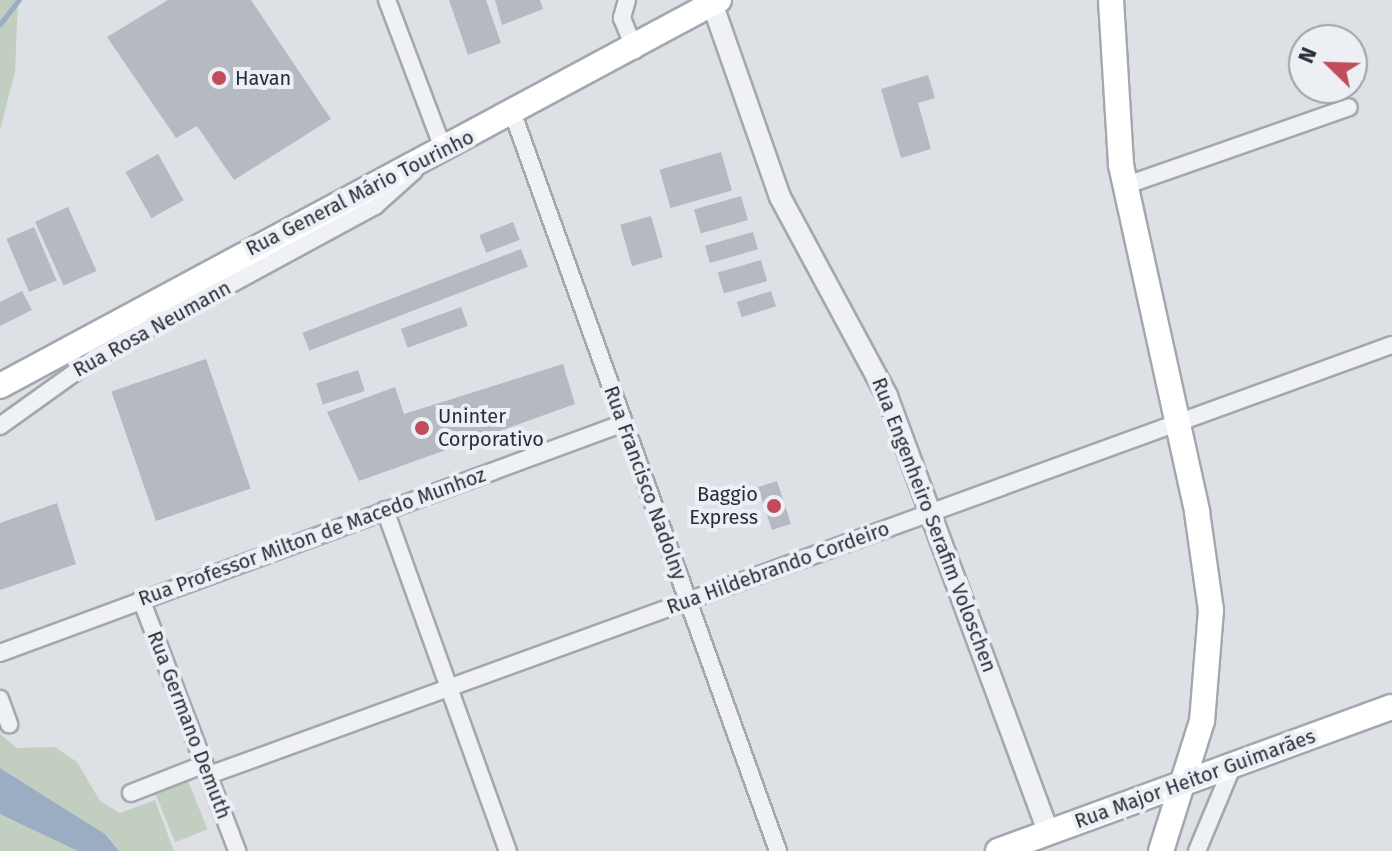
<!DOCTYPE html>
<meta charset="utf-8">
<style>
body{margin:0}
#map{position:relative;width:1392px;height:851px;overflow:hidden;background:#dde0e5;font-family:"Fira Sans",sans-serif}
div>[style]{position:absolute}
.green>*{inset:0;background:#c2cebf;transform-origin:0 0}
.water>*{inset:0;background:#9badc2}
.stream>*{height:5px;margin:-2.5px;padding:0 2.5px;transform-origin:2.5px;border-radius:2.5px;background:#9badc2}
.building>*{inset:0;background:#b5b9c1;transform-origin:0 0}
.roads{filter:drop-shadow(2px 0 #a3a7ae) drop-shadow(-2px 0 #a3a7ae) drop-shadow(0 2px #a3a7ae) drop-shadow(0 -2px #a3a7ae)}
.minor>*{height:16px;margin:-8px;padding:0 8px;transform-origin:8px;border-radius:8px;background:#eff1f4}
.tertiary>*{height:20px;margin:-10px;padding:0 10px;transform-origin:10px;border-radius:10px;background:#eff1f4}
.primary>*{height:24px;margin:-12px;padding:0 12px;transform-origin:12px;border-radius:12px;background:#fff}
.dots>*{width:22px;height:22px;translate:-50% -50%;box-sizing:border-box;border:4px solid #eceff3;border-radius:50%}
span{translate:-50% -50%;white-space:nowrap;text-align:center;line-height:1.15;-webkit-text-stroke:8px #eceff3;paint-order:stroke}
.poi-label{font-size:20px;color:#282e3a}
.left{translate:0 -50%;text-align:left}
.right{translate:-100% -50%;text-align:right}
.street-label{font-size:20px;color:#282e3a}
.north{position:absolute;left:1288px;top:24px;width:80px;height:80px;box-sizing:border-box;background:#eceff3;border:2px solid #9ea2a9;border-radius:50%;rotate:293deg;font-size:22px;font-weight:700;line-height:32px;text-align:center;color:#282e3a}
.north::after{content:'';display:block;margin:auto;width:28px;height:36px;background:#c04c5c;clip-path:polygon(50% 0,100% 100%,50% 72%,0 100%)}
</style>
<div id="map">
<div class="green">
<i style="clip-path:polygon(0 0,18px 0,15px 72px,0 130px)"></i>
<i style="clip-path:polygon(0 734px,17px 748px,55px 747px,77px 762px,100px 801px,120px 813px,155px 800px,174px 851px,119px 851px,105px 834px,0 768px)"></i>
<i style="left:188px;top:781px;width:52px;height:35px;rotate:68deg"></i>
<i style="clip-path:polygon(0 814px,47px 832px,78px 851px,0 851px)"></i>
</div>
<div class="water">
<i style="clip-path:polygon(0 768px,105px 834px,119px 851px,78px 851px,0 814px)"></i>
</div>
<div class="stream">
<i style="left:0;top:24px;width:31px;rotate:-52deg"></i>
</div>
<div class="building">
<i style="clip-path:polygon(168px 0,251px 0,331px 119px,234px 180px,197px 126px,176px 138px,107px 37px)"></i>
<i style="clip-path:polygon(449px 0,486px 0,501px 43px,468px 55px)"></i>
<i style="clip-path:polygon(495px 0,540px 0,543px 9px,502px 25px)"></i>
<i style="clip-path:polygon(928px 75px,935px 98px,918px 103px,931px 149px,901px 158px,881px 89px)"></i>
<i style="left:721px;top:152px;width:40px;height:64px;rotate:74deg"></i>
<i style="left:158px;top:154px;width:53px;height:37px;rotate:61deg"></i>
<i style="left:741px;top:196px;width:25px;height:49px;rotate:74deg"></i>
<i style="left:68px;top:207px;width:70px;height:36px;rotate:66deg"></i>
<i style="left:651px;top:216px;width:43px;height:32px;rotate:74deg"></i>
<i style="left:513px;top:222px;width:19px;height:36px;rotate:69deg"></i>
<i style="left:34px;top:227px;width:58px;height:30px;rotate:67deg"></i>
<i style="left:753px;top:232px;width:18px;height:50px;rotate:74deg"></i>
<i style="left:521px;top:249px;width:19px;height:234px;rotate:69deg"></i>
<i style="left:761px;top:260px;width:22px;height:45px;rotate:74deg"></i>
<i style="clip-path:polygon(22px 291px,32px 310px,0 326px,0 302px)"></i>
<i style="left:771px;top:291px;width:16px;height:36px;rotate:72deg"></i>
<i style="left:461px;top:307px;width:20px;height:64px;rotate:70deg"></i>
<i style="left:206px;top:359px;width:137px;height:100px;rotate:71deg"></i>
<i style="clip-path:polygon(563px 364px,575px 404px,359px 481px,327px 412px,395px 387px,404px 414px)"></i>
<i style="left:358px;top:370px;width:22px;height:44px;rotate:72deg"></i>
<i style="left:777px;top:481px;width:45px;height:20px;rotate:72deg"></i>
<i style="clip-path:polygon(57px 503px,76px 564px,0 590px,0 523px)"></i>
</div>
<div class="roads">
<div class="minor">
<i style="left:387px;top:0;width:161px;rotate:69.3deg"></i>
<i style="left:627px;top:0;width:19px;rotate:106deg"></i>
<i style="left:622px;top:18px;width:35px;rotate:68deg"></i>
<i style="left:513px;top:114px;width:783px;rotate:70.22deg"></i>
<i style="left:1124px;top:186px;width:238px;rotate:-19.3deg"></i>
<i style="left:0;top:426px;width:117px;rotate:-35.6deg"></i>
<i style="left:95px;top:358px;width:319px;rotate:-28.5deg"></i>
<i style="left:375px;top:206px;width:52px;rotate:-41.9deg"></i>
<i style="left:385px;top:510px;width:363px;rotate:70.2deg"></i>
<i style="left:141px;top:599px;width:270px;rotate:69.1deg"></i>
<i style="left:0;top:653px;width:665px;rotate:-20.23deg"></i>
<i style="left:0;top:699px;width:27px;rotate:70deg"></i>
<i style="left:209px;top:775px;width:1259px;rotate:-19.98deg"></i>
<i style="left:131px;top:793px;width:79px;rotate:-21.4deg"></i>
<i style="left:1197px;top:851px;width:93px;rotate:-67.3deg"></i>
</div>
<div class="tertiary">
<i style="left:711px;top:0;width:209px;rotate:70.7deg"></i>
<i style="left:780px;top:197px;width:226px;rotate:61.7deg"></i>
<i style="left:887px;top:396px;width:465px;rotate:69.7deg"></i>
</div>
<div class="primary">
<i style="left:1111px;top:0;width:165px;rotate:86.5deg"></i>
<i style="left:1121px;top:165px;width:355px;rotate:77.6deg"></i>
<i style="left:1197px;top:512px;width:99px;rotate:81.9deg"></i>
<i style="left:1211px;top:610px;width:111px;rotate:94.6deg"></i>
<i style="left:1202px;top:721px;width:136px;rotate:107.5deg"></i>
<i style="left:0;top:386px;width:816px;rotate:-28.23deg"></i>
<i style="left:998px;top:851px;width:419px;rotate:-20.1deg"></i>
</div>
</div>
<div class="dots">
<i style="left:219px;top:78px;background:#c04c5c"></i>
<i style="left:422px;top:428px;background:#c04c5c"></i>
<i style="left:774px;top:506px;background:#c04c5c"></i>
</div>
<div class="poi-label">
<span class="left" style="left:235px;top:78px">Havan</span>
<span class="left" style="left:438px;top:428px">Uninter<br>Corporativo</span>
<span class="right" style="left:758px;top:506px">Baggio<br>Express</span>
</div>
<div class="street-label">
<span style="left:360px;top:193px;rotate:-27deg">Rua General Mário Tourinho</span>
<span style="left:152px;top:329px;rotate:-29deg">Rua Rosa Neumann</span>
<span style="left:645px;top:483px;rotate:70deg">Rua Francisco Nadolny</span>
<span style="left:934px;top:525px;rotate:69deg">Rua Engenheiro Serafim Voloschen</span>
<span style="left:312px;top:537px;rotate:-20deg">Rua Professor Milton de Macedo Munhoz</span>
<span style="left:778px;top:568px;rotate:-20deg">Rua Hildebrando Cordeiro</span>
<span style="left:189px;top:725px;rotate:69deg">Rua Germano Demuth</span>
<span style="left:1195px;top:779px;rotate:-20deg">Rua Major Heitor Guimarães</span>
</div>
<div class="north">N</div>
</div>
